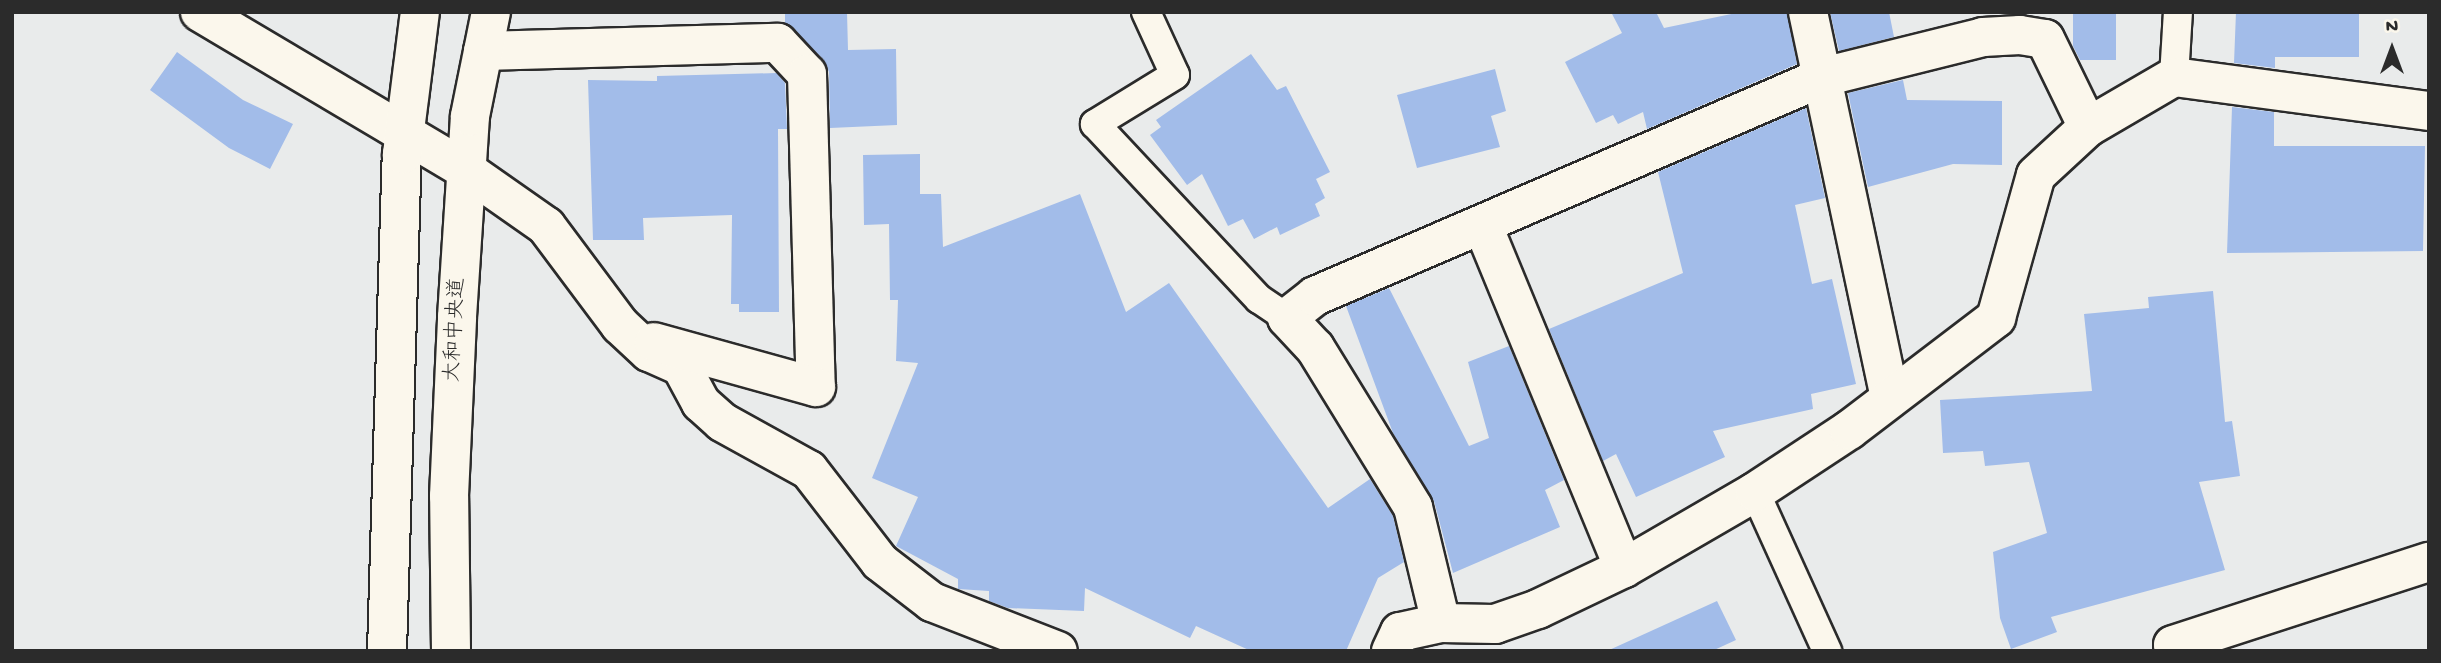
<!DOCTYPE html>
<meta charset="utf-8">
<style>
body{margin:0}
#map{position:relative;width:2441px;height:663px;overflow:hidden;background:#e9ebeb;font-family:"Gochi Hand","Klee One",sans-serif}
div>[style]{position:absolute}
.building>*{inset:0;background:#a2bce9}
.roads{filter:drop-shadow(2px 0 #2b2b2b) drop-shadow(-2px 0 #2b2b2b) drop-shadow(0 2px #2b2b2b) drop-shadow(0 -2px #2b2b2b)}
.lane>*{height:28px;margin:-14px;padding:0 14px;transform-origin:14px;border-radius:14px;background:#fbf7ec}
.street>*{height:38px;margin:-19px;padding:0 19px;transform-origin:19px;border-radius:19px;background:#fbf7ec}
.secondary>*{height:38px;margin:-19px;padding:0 19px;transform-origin:19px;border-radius:19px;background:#fbf7ec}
span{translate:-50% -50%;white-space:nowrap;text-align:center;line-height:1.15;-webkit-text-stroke:5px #fbf7ec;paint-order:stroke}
.street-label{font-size:21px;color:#2b2b2b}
.frame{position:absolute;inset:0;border:14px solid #2b2b2b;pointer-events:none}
.north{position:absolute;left:2357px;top:14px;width:70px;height:70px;-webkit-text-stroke:5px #fbf7ec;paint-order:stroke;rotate:0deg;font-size:19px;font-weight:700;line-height:28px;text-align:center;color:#2b2b2b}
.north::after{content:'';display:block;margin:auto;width:24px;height:32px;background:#2b2b2b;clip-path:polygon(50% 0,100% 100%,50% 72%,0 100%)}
</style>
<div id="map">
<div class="building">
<i style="clip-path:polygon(785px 12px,847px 12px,848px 50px,896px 49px,897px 125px,830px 128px,829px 72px,823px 59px,785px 23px)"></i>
<i style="clip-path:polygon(1611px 12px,1656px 12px,1664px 28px,1741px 12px,1787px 12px,1797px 64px,1647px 129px,1643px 112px,1618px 124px,1613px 115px,1596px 123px,1565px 62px,1622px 33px)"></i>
<i style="clip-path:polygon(1830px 12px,1889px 12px,1894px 37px,1839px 51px)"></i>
<i style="clip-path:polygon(2073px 12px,2116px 12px,2116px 60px,2080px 60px,2073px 46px)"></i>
<i style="clip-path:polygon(2236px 12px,2359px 12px,2359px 57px,2275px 57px,2275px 68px,2234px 63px)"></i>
<i style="clip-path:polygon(177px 52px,243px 100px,293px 124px,270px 169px,229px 148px,150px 90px)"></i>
<i style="clip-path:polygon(1251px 54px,1277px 90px,1286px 86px,1330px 172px,1316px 179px,1325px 198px,1315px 204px,1320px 216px,1280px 235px,1277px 227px,1254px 239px,1243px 219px,1228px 226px,1202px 174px,1187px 185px,1150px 135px,1161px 127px,1156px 120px)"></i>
<i style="clip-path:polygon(1495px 69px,1506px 111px,1491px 116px,1500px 147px,1417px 168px,1397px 95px)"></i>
<i style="clip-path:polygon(777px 73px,785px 83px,787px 129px,778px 129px,779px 312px,739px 312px,739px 304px,731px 304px,732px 215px,643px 218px,644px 240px,593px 240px,588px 80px,657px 81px,657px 76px)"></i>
<i style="clip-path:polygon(1903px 80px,1907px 100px,2002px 101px,2002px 165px,1953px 164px,1868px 187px,1848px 93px)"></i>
<i style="clip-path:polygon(2232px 107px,2274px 112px,2274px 146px,2425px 146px,2423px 251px,2227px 253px)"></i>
<i style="clip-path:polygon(1806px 108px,1825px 198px,1795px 205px,1812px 284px,1832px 279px,1856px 384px,1811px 394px,1813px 409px,1713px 431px,1725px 457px,1636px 497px,1616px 454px,1603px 461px,1549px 329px,1683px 273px,1658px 172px)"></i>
<i style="clip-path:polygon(920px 154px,920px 194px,941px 194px,943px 247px,1080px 194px,1126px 312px,1169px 283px,1328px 508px,1370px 479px,1393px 516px,1404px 562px,1378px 578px,1346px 651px,1251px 651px,1196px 626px,1190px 638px,1085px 588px,1084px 611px,1008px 608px,989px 601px,989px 591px,958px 589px,958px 579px,896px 546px,918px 497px,872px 478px,918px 363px,896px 361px,898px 300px,890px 300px,889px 224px,864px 225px,863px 155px)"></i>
<i style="clip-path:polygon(1389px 288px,1469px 446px,1489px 438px,1468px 362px,1509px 346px,1564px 480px,1545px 490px,1560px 527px,1453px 573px,1434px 501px,1393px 433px,1346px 306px)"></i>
<i style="clip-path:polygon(2213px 291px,2225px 422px,2232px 421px,2240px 476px,2199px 482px,2225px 570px,2051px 617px,2057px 632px,2011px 649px,2000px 618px,1993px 552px,2047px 533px,2029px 462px,1985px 466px,1983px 451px,1943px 453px,1940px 400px,2092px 391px,2084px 314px,2149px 308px,2148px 297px)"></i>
<i style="clip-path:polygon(1717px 601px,1736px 640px,1712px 651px,1607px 651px)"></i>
</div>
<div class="roads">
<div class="lane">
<i style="left:1146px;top:12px;width:69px;rotate:65.3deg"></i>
<i style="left:1175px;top:75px;width:94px;rotate:148.5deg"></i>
<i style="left:1095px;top:124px;width:240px;rotate:46.9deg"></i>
<i style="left:1259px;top:299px;width:34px;rotate:34deg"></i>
<i style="left:2174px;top:77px;width:65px;rotate:-86.5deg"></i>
<i style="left:1755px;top:492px;width:175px;rotate:65.6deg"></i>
</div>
<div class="street">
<i style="left:200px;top:12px;width:309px;rotate:30.7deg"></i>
<i style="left:466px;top:170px;width:98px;rotate:35deg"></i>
<i style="left:546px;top:226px;width:124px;rotate:53.2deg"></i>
<i style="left:620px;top:325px;width:40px;rotate:43deg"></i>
<i style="left:649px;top:352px;width:35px;rotate:24deg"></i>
<i style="left:681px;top:366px;width:42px;rotate:61.6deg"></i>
<i style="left:701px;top:403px;width:28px;rotate:42deg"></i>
<i style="left:722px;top:422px;width:99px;rotate:28.9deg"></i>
<i style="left:809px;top:470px;width:116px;rotate:52.3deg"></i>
<i style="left:880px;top:562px;width:66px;rotate:37.6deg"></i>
<i style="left:932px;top:602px;width:135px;rotate:21.3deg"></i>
<i style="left:1808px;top:12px;width:394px;rotate:78deg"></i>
<i style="left:483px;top:51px;width:295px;rotate:-1.6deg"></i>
<i style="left:778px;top:43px;width:42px;rotate:46.9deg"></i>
<i style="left:807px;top:74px;width:313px;rotate:88.4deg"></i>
<i style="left:816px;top:387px;width:168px;rotate:-164.5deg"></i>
<i style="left:1483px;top:226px;width:370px;rotate:67.6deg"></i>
<i style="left:1441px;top:623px;width:119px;rotate:-103.6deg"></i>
<i style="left:1413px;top:507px;width:187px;rotate:-121.6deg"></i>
<i style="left:1315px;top:348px;width:41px;rotate:-133deg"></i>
<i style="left:1287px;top:318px;width:36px;rotate:-38deg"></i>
<i style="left:1315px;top:296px;width:553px;rotate:-23.32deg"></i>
<i style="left:1823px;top:77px;width:165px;rotate:-14deg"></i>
<i style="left:1983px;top:37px;width:37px;rotate:-3deg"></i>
<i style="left:2020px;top:35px;width:25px;rotate:9deg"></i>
<i style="left:2045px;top:39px;width:98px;rotate:64deg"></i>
<i style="left:1391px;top:651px;width:21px;rotate:-65deg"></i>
<i style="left:1400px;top:632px;width:42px;rotate:-12.4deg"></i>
<i style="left:1441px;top:623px;width:54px;rotate:1.1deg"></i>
<i style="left:1495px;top:624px;width:46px;rotate:-19.2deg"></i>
<i style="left:1538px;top:609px;width:95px;rotate:-25.5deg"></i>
<i style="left:1624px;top:568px;width:151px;rotate:-30.1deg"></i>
<i style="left:1755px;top:492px;width:113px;rotate:-33.4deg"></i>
<i style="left:1849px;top:430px;width:185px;rotate:-37.3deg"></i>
<i style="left:1996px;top:318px;width:148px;rotate:-74.4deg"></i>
<i style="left:2036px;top:175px;width:71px;rotate:-42.7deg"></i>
<i style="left:2088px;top:127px;width:99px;rotate:-30.2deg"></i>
<i style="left:2174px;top:77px;width:257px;rotate:7.6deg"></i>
<i style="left:2175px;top:651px;width:6px;rotate:-108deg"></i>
<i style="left:2173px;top:645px;width:269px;rotate:-18deg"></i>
</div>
<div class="secondary">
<i style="left:387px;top:651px;width:497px;rotate:-88.3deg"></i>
<i style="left:402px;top:154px;width:143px;rotate:-82.8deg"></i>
<i style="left:451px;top:651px;width:155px;rotate:-90.7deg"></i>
<i style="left:449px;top:496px;width:179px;rotate:-87.4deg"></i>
<i style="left:457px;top:317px;width:201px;rotate:-86.3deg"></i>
<i style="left:470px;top:116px;width:106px;rotate:-78.6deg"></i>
</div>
</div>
<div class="street-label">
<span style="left:457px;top:330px;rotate:-87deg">大和中央道</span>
</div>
<div class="frame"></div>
<div class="north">N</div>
</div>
